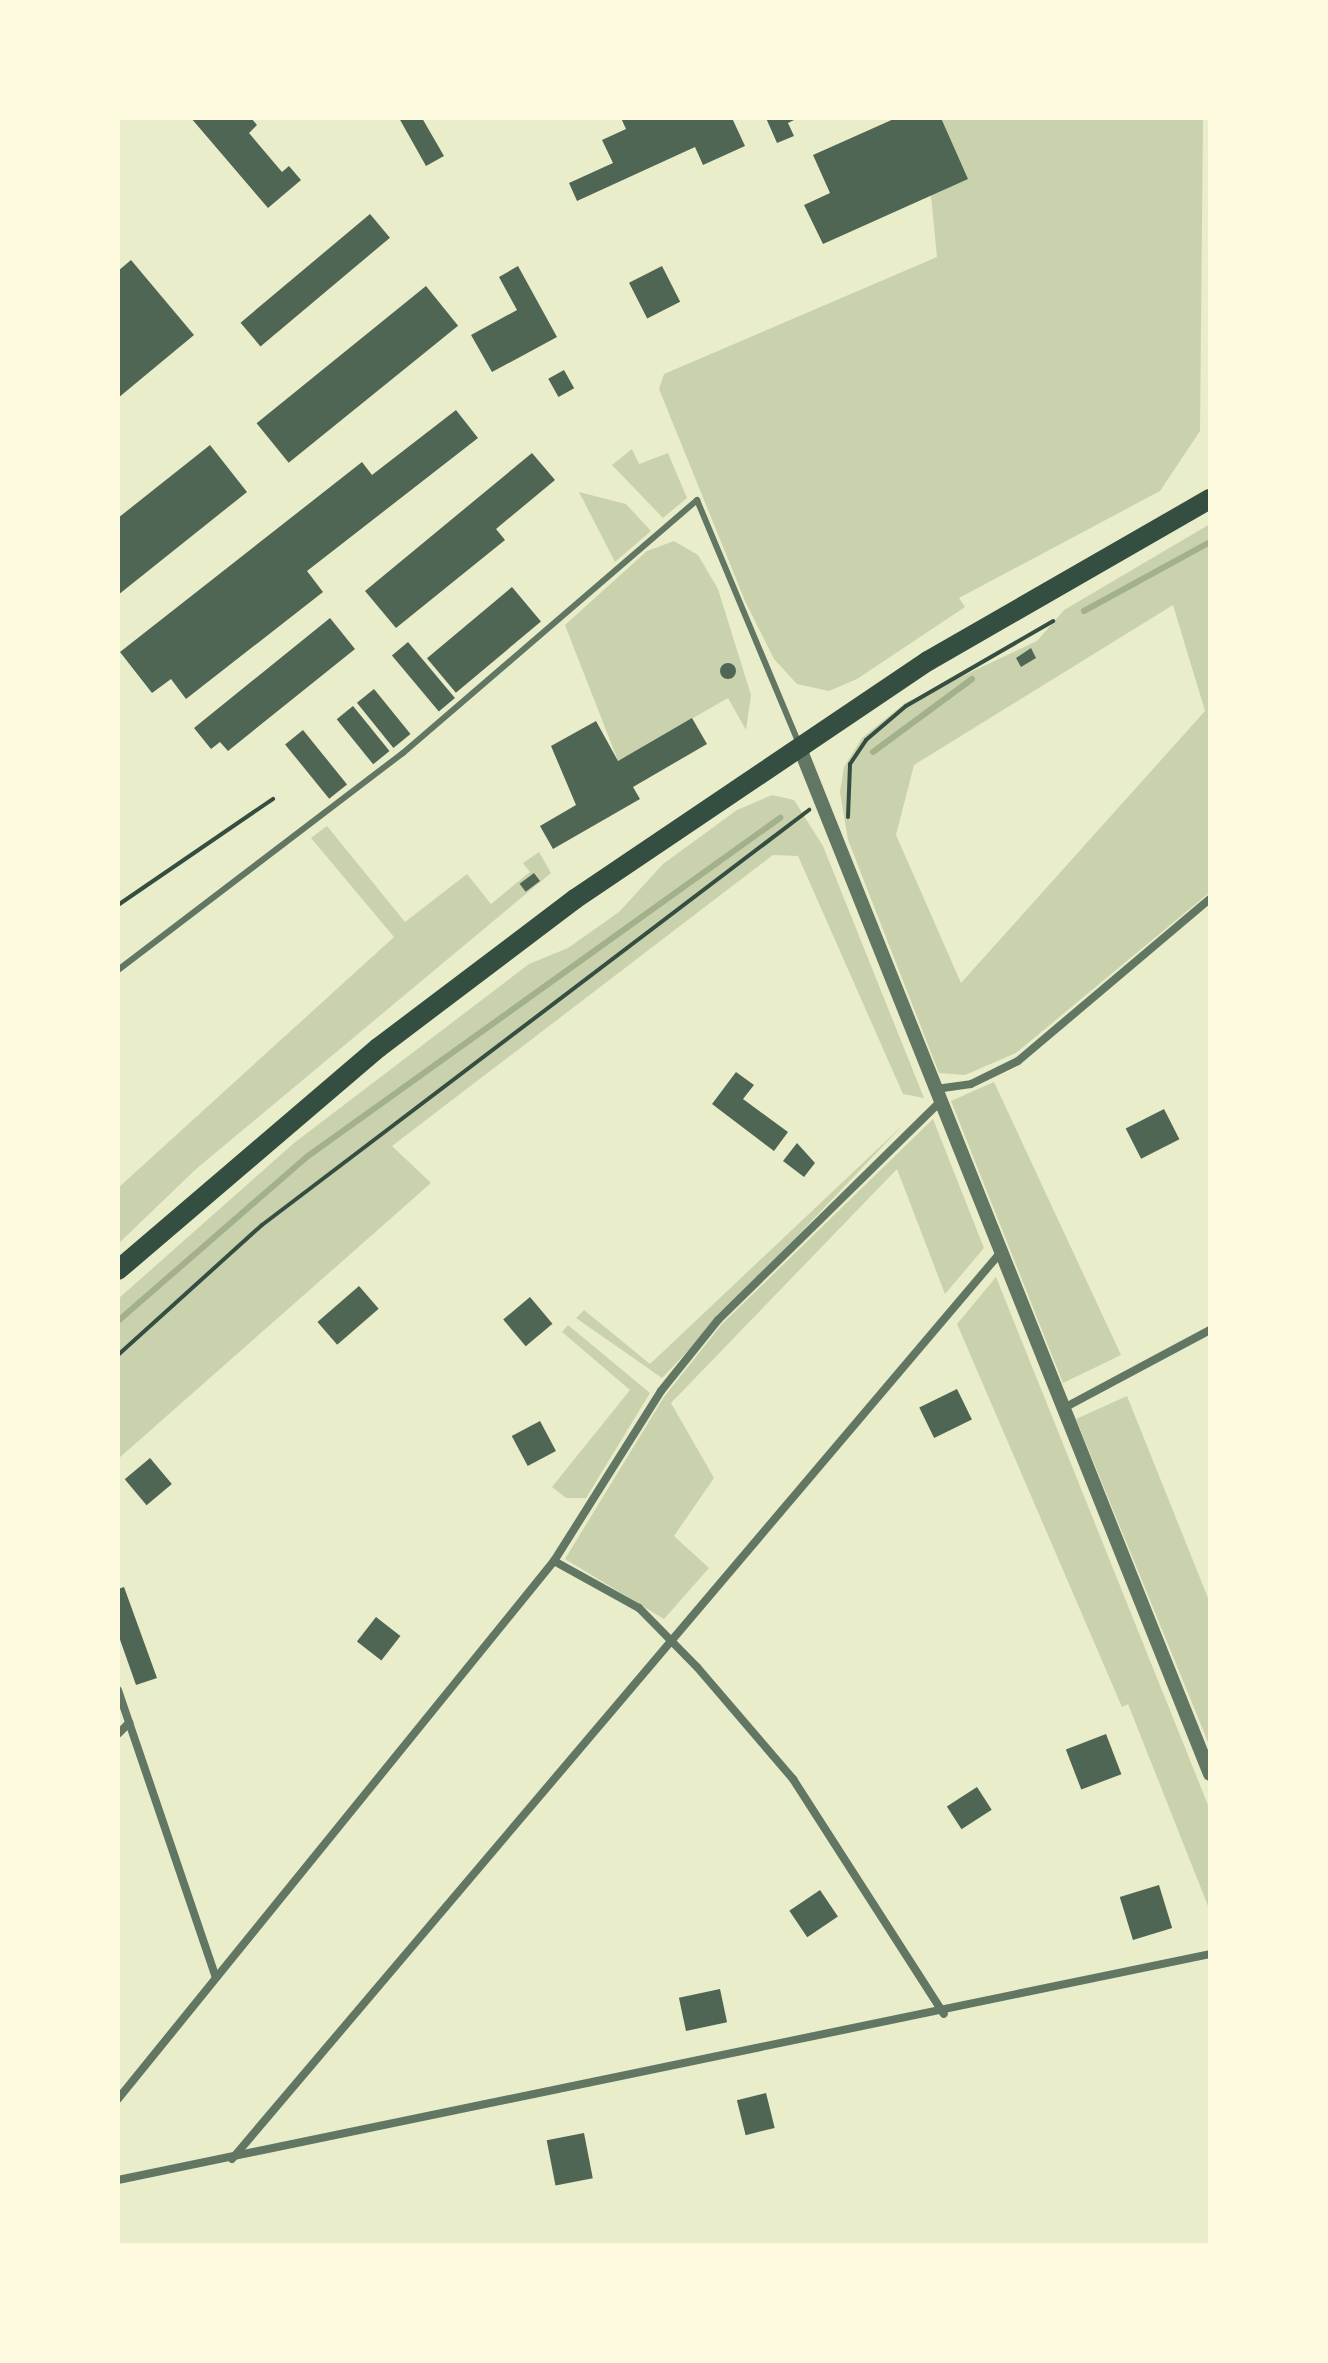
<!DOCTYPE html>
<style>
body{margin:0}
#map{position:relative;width:1328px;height:2363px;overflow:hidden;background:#e9edc9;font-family:Poppins,sans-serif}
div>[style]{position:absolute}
.green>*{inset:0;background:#cad2ad}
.stream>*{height:6px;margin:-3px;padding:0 3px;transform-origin:3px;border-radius:3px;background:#a3b18a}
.building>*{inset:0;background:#4f6655;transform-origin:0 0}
.round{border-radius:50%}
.path>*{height:4px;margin:-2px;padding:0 2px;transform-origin:2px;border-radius:2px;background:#344e41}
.service>*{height:6px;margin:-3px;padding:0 3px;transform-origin:3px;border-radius:3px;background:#617663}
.minor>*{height:8px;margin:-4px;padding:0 4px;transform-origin:4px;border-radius:4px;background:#617663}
.tertiary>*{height:14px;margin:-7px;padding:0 7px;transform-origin:7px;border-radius:7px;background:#617663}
.trunk>*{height:20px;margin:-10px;padding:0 10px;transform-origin:10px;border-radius:10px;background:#344e41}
span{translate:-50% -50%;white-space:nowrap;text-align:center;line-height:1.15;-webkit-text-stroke:8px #fefae0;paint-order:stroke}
.frame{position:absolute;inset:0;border:120px solid #fefae0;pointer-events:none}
</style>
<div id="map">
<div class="green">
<i style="clip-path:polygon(941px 118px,1203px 118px,1200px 431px,1160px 491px,959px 598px,965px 607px,857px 679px,829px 691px,797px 684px,774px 659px,745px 601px,659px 389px,664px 374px,937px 257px,931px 196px)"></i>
<i style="clip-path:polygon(632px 449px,639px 464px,668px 453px,687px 498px,663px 518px,612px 465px)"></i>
<i style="clip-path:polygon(579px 492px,626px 504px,651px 531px,615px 562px)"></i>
<i style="clip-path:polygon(evenodd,1210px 524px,1210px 892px,1016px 1053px,965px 1075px,939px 1073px,848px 840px,840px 792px,844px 767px,862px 738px,905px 703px,1037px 641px,1064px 610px,1210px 524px,1173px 605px,1205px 711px,961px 983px,896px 835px,914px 765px,1173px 605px)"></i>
<i style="clip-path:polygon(674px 541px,698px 555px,718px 589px,751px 695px,746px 730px,728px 698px,618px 761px,565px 625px,647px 551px)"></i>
<i style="clip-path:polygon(772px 795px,794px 800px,823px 846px,924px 1098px,903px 1094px,798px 856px,773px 855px,392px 1146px,431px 1183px,118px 1459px,118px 1299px,294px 1143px,529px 964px,568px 948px,619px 912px,663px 864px,737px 810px)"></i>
<i style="clip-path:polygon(327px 826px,405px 922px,467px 874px,491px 904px,530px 872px,523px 863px,539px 852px,551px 873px,196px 1169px,118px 1244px,118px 1188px,394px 937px,311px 838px)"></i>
<i style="clip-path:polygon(994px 1082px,1121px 1355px,1063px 1383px,951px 1101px)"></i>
<i style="clip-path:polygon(933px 1119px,984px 1248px,945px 1294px,897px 1169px,671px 1403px,714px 1478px,674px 1536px,709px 1568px,664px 1619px,565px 1559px,664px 1397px,722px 1324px)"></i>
<i style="clip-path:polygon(903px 1125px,662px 1378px,576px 1318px,584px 1310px,650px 1364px)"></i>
<i style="clip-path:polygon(996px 1277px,1210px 1810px,1210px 1911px,1128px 1704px,1122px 1707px,957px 1324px)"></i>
<i style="clip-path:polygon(568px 1325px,650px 1393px,586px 1498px,566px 1498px,552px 1487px,630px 1390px,562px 1332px)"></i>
<i style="clip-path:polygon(1127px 1396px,1210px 1603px,1210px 1747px,1076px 1419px)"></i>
</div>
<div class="stream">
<i style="left:1084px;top:611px;width:144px;rotate:-28.7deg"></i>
<i style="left:873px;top:752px;width:123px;rotate:-36.4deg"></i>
<i style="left:118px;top:1321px;width:252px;rotate:-41deg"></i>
<i style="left:308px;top:1156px;width:581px;rotate:-35.61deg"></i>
</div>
<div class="building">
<i style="clip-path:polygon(191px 118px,251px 118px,257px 125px,249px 133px,282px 172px,289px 166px,301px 180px,268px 208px)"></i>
<i style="clip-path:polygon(399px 118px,422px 118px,444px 156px,426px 166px)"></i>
<i style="clip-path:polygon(621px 118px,732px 118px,745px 146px,703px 165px,695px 147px,577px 201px,569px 183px,613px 163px,602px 140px,626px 129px)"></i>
<i style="clip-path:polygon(766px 118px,798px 118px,788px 123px,794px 136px,777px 143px)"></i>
<i style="clip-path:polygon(896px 118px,941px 118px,968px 179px,823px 244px,804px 205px,830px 193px,813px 155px)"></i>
<i style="left:370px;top:214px;width:31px;height:169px;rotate:50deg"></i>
<i style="clip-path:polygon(131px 260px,194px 335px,118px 398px,118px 271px)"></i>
<i style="clip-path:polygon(518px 266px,557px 337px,492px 372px,471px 335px,517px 310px,499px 277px)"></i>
<i style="left:662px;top:266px;width:40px;height:37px;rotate:63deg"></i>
<i style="left:426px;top:286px;width:51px;height:218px;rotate:51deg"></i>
<i style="left:564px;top:370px;width:21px;height:18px;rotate:61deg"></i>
<i style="clip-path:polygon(456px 410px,478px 438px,307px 571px,323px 592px,186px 699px,171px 679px,152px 693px,120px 652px,362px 462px,372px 475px)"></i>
<i style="clip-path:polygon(210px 445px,247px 492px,118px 595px,118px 518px)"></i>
<i style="clip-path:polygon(532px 453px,555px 480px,496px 529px,505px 540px,396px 628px,365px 591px)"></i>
<i style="left:512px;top:587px;width:45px;height:111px;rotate:50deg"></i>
<i style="clip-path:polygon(330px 618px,355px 649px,228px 751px,220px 742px,211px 749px,194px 728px)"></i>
<i style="left:408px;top:642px;width:73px;height:21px;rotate:50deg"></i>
<i style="clip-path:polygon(1031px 648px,1036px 658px,1021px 667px,1016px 658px)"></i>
<i class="round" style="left:720px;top:663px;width:16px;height:16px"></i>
<i style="left:374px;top:689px;width:58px;height:22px;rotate:51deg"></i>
<i style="left:353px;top:706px;width:58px;height:21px;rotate:51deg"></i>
<i style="clip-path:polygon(692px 718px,707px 744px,633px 787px,640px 799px,553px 849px,540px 826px,576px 805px,551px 746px,596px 721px,618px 761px)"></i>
<i style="left:303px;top:730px;width:70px;height:23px;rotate:51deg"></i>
<i style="left:534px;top:873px;width:10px;height:18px;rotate:53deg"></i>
<i style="clip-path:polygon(736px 1072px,754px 1085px,743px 1099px,788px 1132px,774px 1151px,712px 1104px)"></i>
<i style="left:1164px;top:1109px;width:34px;height:43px;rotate:63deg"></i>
<i style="clip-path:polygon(797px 1143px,815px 1163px,804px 1177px,783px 1161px)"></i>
<i style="left:359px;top:1286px;width:30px;height:55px;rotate:49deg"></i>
<i style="left:530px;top:1297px;width:35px;height:35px;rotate:50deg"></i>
<i style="left:957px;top:1389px;width:34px;height:42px;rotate:64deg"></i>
<i style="left:540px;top:1421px;width:34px;height:32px;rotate:62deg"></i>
<i style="left:150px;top:1458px;width:34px;height:33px;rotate:50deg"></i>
<i style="clip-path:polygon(124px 1587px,157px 1678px,136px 1685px,118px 1634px,118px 1589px)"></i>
<i style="left:376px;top:1617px;width:31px;height:31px;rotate:38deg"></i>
<i style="left:1106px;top:1734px;width:43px;height:43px;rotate:69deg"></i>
<i style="left:977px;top:1787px;width:27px;height:36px;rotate:57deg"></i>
<i style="left:1159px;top:1885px;width:45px;height:41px;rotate:73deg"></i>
<i style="left:820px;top:1890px;width:32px;height:37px;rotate:56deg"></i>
<i style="left:720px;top:1989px;width:34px;height:42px;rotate:78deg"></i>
<i style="left:766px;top:2093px;width:36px;height:30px;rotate:76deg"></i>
<i style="left:584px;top:2133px;width:46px;height:38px;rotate:79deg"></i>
</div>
<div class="path">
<i style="left:848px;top:817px;width:53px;rotate:-87.8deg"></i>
<i style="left:850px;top:764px;width:29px;rotate:-56deg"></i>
<i style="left:866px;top:740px;width:52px;rotate:-40.4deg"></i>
<i style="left:906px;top:706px;width:170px;rotate:-30deg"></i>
<i style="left:118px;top:905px;width:188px;rotate:-34.4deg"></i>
<i style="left:118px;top:1355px;width:194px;rotate:-42.1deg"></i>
<i style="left:262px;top:1225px;width:687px;rotate:-37.19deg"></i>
</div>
<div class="service">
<i style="left:118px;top:970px;width:358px;rotate:-37.3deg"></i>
<i style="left:403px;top:753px;width:388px;rotate:-40.7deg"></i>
<i style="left:697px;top:500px;width:262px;rotate:67.3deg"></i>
</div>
<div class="minor">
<i style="left:936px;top:1089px;width:35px;rotate:-8deg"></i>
<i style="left:971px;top:1084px;width:52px;rotate:-26.1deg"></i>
<i style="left:1018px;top:1061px;width:251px;rotate:-40.2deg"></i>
<i style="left:1062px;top:1409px;width:168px;rotate:-28.1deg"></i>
<i style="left:554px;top:1561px;width:97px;rotate:28.9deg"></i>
<i style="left:639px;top:1608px;width:83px;rotate:45.5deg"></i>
<i style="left:697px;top:1667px;width:148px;rotate:49.4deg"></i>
<i style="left:793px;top:1779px;width:279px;rotate:57.3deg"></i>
<i style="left:118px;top:1690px;width:304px;rotate:71.2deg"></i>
<i style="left:118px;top:1734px;width:16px;rotate:-45deg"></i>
<i style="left:118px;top:2099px;width:692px;rotate:-50.98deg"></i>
<i style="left:554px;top:1561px;width:201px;rotate:-57.8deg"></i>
<i style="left:661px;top:1391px;width:91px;rotate:-51.2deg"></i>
<i style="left:718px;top:1320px;width:313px;rotate:-44.5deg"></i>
<i style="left:232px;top:2159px;width:1188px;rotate:-49.71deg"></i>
<i style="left:118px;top:2180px;width:1115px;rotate:-11.69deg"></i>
</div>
<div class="tertiary">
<i style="left:799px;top:746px;width:1107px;rotate:68.21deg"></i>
</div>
<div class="trunk">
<i style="left:118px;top:1270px;width:342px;rotate:-40.5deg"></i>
<i style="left:378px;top:1048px;width:247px;rotate:-37.1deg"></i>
<i style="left:575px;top:899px;width:426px;rotate:-34deg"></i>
<i style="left:928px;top:661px;width:325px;rotate:-29.9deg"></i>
</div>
<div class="frame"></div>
</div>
